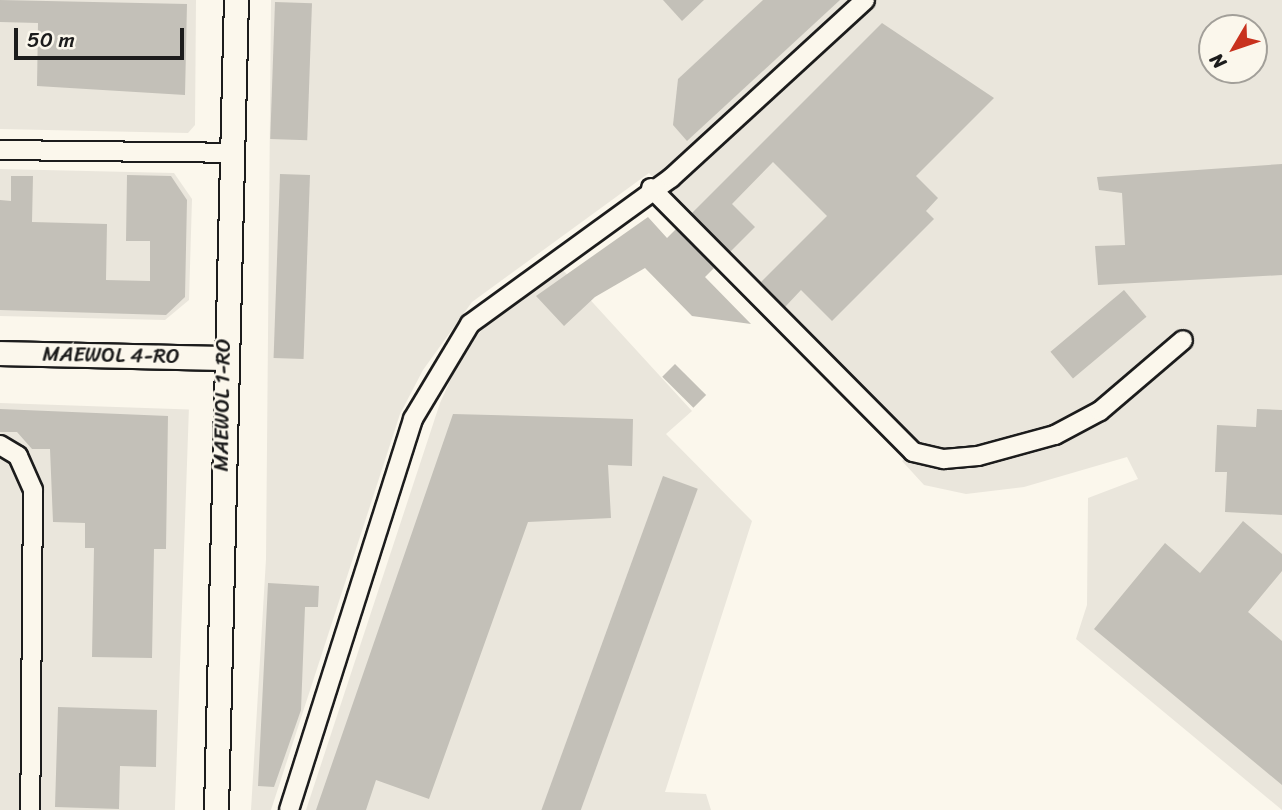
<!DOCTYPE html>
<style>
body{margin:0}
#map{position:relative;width:1282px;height:810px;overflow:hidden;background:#fbf7ec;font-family:Sriracha,sans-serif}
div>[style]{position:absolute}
.built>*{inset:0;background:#eae6dc;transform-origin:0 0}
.building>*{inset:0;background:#c3c0b8;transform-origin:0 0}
.roads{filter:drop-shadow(2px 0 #1c1c1c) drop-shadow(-2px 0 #1c1c1c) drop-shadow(0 2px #1c1c1c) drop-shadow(0 -2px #1c1c1c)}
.minor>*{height:18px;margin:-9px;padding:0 9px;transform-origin:9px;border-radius:9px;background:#fbf7ec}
.tertiary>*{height:23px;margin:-11.5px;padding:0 11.5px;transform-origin:11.5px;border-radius:11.5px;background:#fbf7ec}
span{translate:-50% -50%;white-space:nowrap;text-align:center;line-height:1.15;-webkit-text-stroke:5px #fbf7ec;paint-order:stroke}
.street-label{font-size:21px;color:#1c1c1c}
.north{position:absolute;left:1198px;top:14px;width:70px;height:70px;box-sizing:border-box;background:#fbf7ec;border:2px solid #a29f99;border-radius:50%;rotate:231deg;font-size:19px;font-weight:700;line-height:28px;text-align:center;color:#1c1c1c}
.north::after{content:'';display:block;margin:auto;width:24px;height:32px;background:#c8321e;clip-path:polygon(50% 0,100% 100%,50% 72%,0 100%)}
.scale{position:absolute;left:14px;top:28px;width:170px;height:32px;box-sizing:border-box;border:4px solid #1c1c1c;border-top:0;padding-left:9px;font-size:21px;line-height:24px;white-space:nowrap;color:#1c1c1c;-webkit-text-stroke:5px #fbf7ec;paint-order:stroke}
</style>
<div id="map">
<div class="built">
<i style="clip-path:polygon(0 0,196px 0,195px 125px,188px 133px,0 129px)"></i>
<i style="clip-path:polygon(evenodd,271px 0,1282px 0,1282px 810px,1076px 639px,1087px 605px,1088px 498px,1138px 479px,1127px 457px,1024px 487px,966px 494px,924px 485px,902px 461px,917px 446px,649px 173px,472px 302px,423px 370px,400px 414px,271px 810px,251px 810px,266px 559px,271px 0,1212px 28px,1254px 28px,1254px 70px,1212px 70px,1212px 28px)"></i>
<i style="clip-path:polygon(0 169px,174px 173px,192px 199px,189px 300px,165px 320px,0 316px)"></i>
<i style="clip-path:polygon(562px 269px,692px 411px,666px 434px,752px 521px,665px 792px,706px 794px,711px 810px,306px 810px,440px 403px,465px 348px,496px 315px)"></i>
<i style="left:0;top:403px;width:189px;height:407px;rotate:2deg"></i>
</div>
<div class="building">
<i style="clip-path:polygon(0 0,187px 4px,185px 95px,37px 86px,38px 23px,0 22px)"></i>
<i style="clip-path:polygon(663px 0,704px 0,682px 21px)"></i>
<i style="clip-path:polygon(763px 0,840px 0,687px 141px,673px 125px,678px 79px)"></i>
<i style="left:275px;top:2px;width:37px;height:137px;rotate:2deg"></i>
<i style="clip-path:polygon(882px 23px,994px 98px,916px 176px,938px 198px,926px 211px,934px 219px,832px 321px,801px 290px,785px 307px,761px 282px,827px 216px,773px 162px,732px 204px,755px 227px,730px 252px,692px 213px)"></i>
<i style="clip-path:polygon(1282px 164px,1282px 275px,1098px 285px,1095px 246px,1125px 245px,1122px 193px,1099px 190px,1097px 177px)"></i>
<i style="left:280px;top:174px;width:30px;height:184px;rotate:2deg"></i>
<i style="clip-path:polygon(127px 175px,171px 176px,187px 200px,185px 297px,166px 315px,0 310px,0 200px,11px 201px,11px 176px,33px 176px,32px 222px,107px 224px,106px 280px,150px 281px,150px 241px,126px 241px)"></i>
<i style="clip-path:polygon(648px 217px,667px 238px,676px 229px,714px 268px,705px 277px,751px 324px,692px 316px,645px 268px,595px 297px,564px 326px,536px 296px)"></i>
<i style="left:1124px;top:290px;width:35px;height:96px;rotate:50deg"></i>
<i style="left:675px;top:364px;width:44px;height:18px;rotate:45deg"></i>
<i style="clip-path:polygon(0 409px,168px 416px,166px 549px,154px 549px,152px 658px,92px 657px,94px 548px,85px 548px,85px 523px,53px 522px,50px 449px,32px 449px,17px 432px,0 432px)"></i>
<i style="clip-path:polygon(1257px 409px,1282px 410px,1282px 515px,1225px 512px,1227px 472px,1215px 472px,1217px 425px,1256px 427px)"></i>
<i style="clip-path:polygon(453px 414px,633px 419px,632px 466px,608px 465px,611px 518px,528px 522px,429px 799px,376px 780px,366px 810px,316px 810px)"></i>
<i style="left:663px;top:476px;width:37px;height:357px;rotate:20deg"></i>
<i style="clip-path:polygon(1243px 521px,1282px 554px,1282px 571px,1248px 612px,1282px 641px,1282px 785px,1094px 629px,1165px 543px,1200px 573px)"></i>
<i style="clip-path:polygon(268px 583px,319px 586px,318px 607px,305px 607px,301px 710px,274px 787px,258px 786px)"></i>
<i style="clip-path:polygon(58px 707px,157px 710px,156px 767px,120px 766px,119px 809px,55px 807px)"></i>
</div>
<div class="roads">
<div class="minor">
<i style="left:0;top:150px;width:233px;rotate:0.7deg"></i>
<i style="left:651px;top:188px;width:372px;rotate:45.2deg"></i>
<i style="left:913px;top:452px;width:32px;rotate:13deg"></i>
<i style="left:944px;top:459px;width:34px;rotate:-5deg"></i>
<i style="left:978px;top:456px;width:80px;rotate:-15.3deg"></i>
<i style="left:1055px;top:435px;width:51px;rotate:-28.1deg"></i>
<i style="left:1100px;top:411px;width:109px;rotate:-40.5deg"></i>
<i style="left:0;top:445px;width:21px;rotate:31deg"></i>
<i style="left:18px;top:456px;width:37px;rotate:66deg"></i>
<i style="left:33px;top:490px;width:320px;rotate:90.5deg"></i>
<i style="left:289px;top:810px;width:410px;rotate:-72.4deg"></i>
<i style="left:413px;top:419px;width:111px;rotate:-59deg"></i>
<i style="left:470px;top:324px;width:248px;rotate:-36deg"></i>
<i style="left:671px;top:178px;width:263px;rotate:-42.5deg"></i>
</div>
<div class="tertiary">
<i style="left:0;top:353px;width:222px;rotate:1.3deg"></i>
<i style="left:216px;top:810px;width:810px;rotate:-88.59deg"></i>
</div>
</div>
<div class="street-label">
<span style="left:111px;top:355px;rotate:1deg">MAEWOL 4-RO</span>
<span style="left:222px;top:405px;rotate:-89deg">MAEWOL 1-RO</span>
</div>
<div class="north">N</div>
<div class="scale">50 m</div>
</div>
